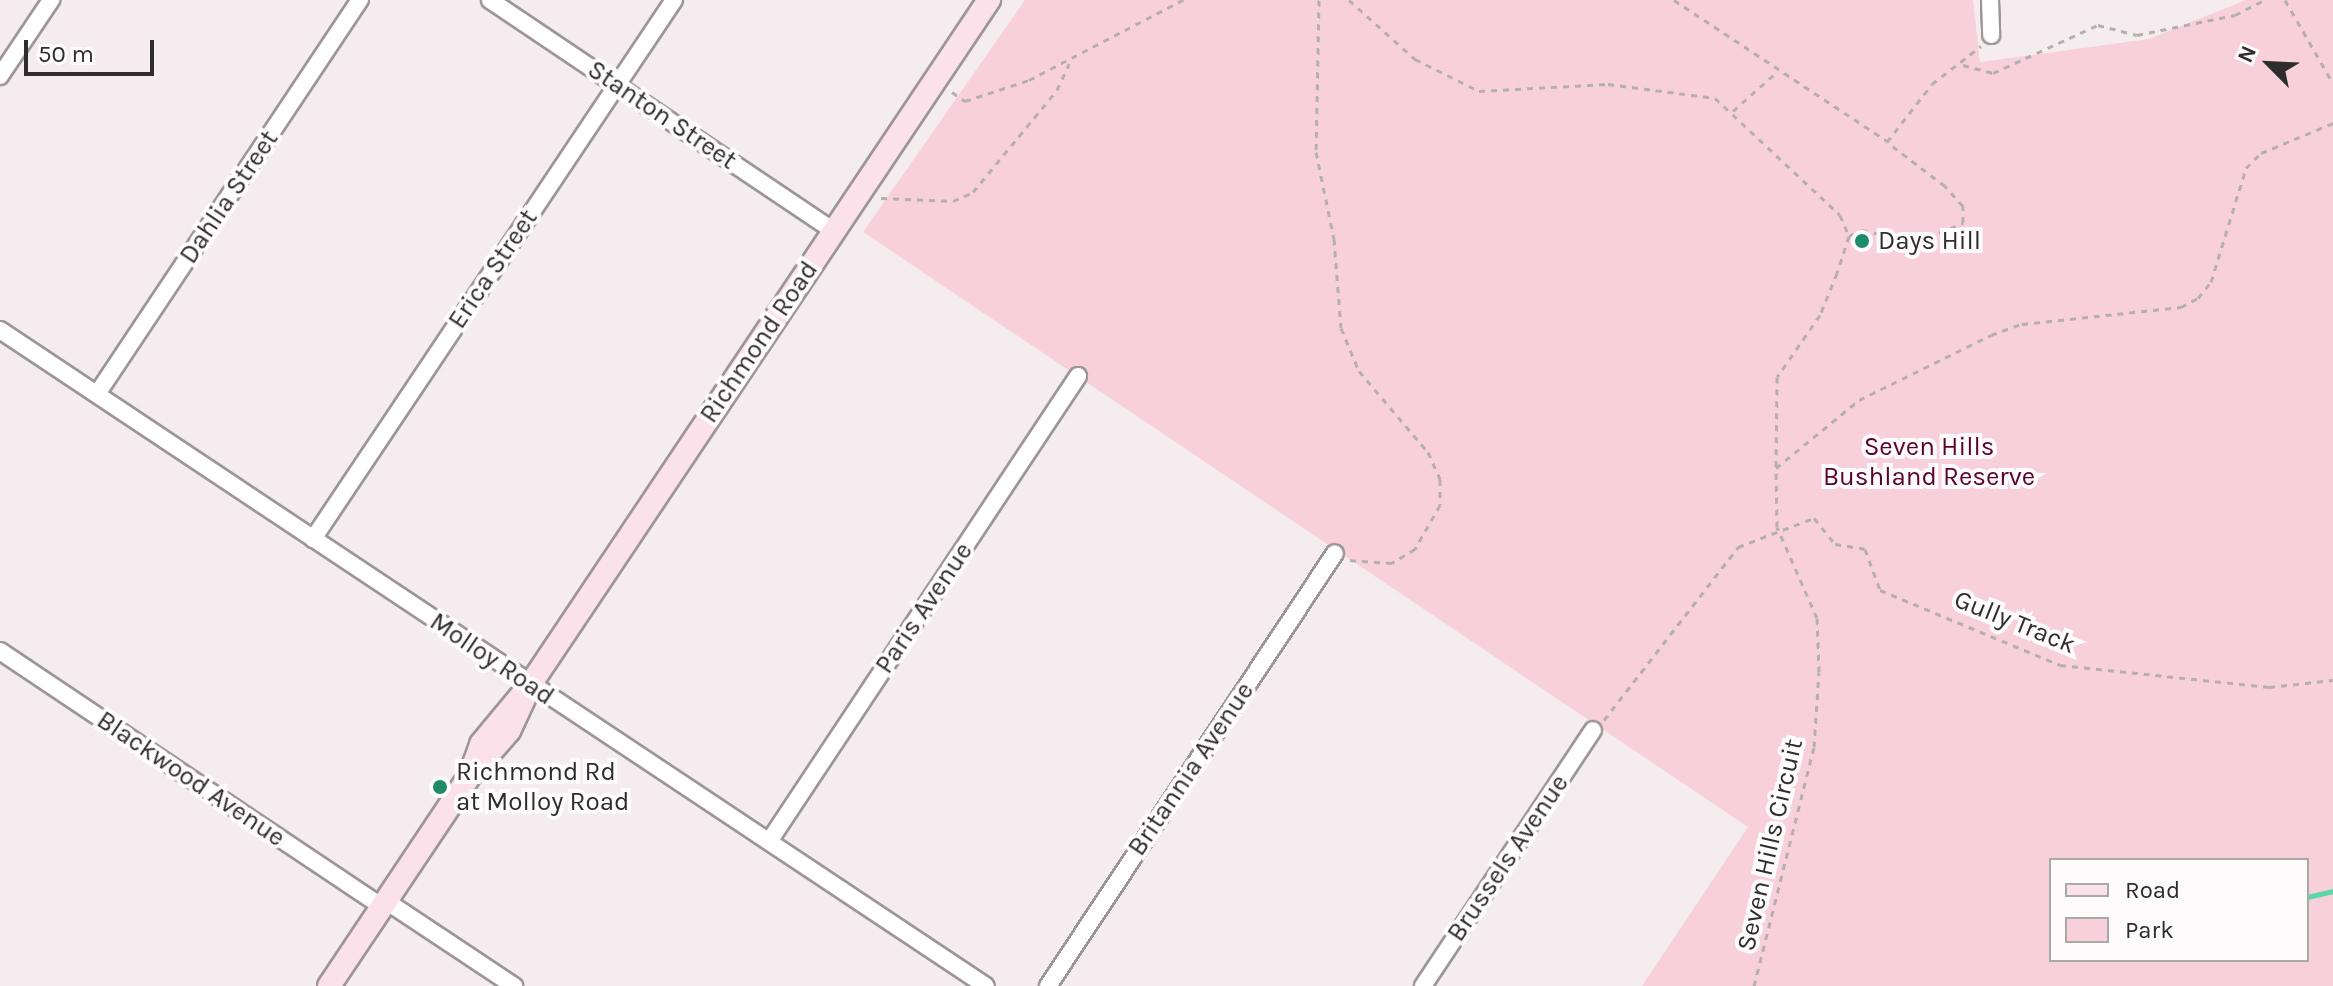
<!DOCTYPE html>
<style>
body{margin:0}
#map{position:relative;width:2333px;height:986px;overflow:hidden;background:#f4ecee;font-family:Karla,sans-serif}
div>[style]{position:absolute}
.green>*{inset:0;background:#f8d0db}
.stream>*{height:5px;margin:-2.5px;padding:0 2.5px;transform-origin:2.5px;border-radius:2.5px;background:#5bd6aa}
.path>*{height:3px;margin-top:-1.5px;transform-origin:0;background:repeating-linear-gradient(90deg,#b5afb0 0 6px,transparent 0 12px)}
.roads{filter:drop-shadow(2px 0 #9d9698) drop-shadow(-2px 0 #9d9698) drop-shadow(0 2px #9d9698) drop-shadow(0 -2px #9d9698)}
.minor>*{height:16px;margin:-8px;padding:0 8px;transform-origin:8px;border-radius:8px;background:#fff}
.secondary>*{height:22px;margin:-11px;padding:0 11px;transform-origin:11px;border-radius:11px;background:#fbe1e9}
.dots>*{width:22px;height:22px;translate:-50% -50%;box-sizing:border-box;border:4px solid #fefbfc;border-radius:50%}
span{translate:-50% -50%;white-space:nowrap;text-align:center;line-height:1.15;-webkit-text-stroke:8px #fefbfc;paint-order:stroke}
.street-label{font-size:26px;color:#2f2c2d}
.poi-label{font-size:26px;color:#2f2c2d}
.left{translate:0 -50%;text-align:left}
.park-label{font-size:26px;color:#5c002c}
.legend{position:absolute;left:2049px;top:858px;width:260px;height:104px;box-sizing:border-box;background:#fefbfc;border:2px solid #aba8a9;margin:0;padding:10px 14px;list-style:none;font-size:24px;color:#2f2c2d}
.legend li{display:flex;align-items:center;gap:16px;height:40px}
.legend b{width:40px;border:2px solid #aba8a9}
.north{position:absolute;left:2229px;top:24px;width:80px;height:80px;-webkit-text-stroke:6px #fefbfc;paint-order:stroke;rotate:294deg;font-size:22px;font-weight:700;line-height:32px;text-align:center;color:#2f2c2d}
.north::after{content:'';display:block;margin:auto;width:28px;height:36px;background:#2f2c2d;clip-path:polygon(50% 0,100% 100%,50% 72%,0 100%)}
.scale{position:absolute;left:24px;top:40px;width:130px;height:36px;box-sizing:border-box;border:4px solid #2f2c2d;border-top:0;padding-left:10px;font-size:24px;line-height:28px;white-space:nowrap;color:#2f2c2d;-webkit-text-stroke:6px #fefbfc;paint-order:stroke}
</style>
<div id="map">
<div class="green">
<i style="clip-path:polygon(evenodd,1025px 0,1973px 0,1980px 62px,2149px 39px,2246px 0,2333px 0,2333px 986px,1642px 986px,1748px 827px,863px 232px,1025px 0,2051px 860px,2307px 860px,2307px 960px,2051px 960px,2051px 860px)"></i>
</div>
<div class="stream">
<i style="left:2307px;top:897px;width:27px;rotate:-13deg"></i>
</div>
<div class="path">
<i style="left:1319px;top:0;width:152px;rotate:91.1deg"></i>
<i style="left:1316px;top:152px;width:89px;rotate:78.3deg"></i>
<i style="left:1334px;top:239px;width:89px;rotate:85.5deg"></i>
<i style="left:1341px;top:328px;width:47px;rotate:67.3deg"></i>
<i style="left:1359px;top:371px;width:106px;rotate:49.6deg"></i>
<i style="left:1428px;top:452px;width:30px;rotate:66deg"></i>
<i style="left:1440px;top:479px;width:26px;rotate:90deg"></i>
<i style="left:1440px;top:505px;width:51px;rotate:119.6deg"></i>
<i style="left:1415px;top:549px;width:27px;rotate:149deg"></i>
<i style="left:1392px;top:563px;width:45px;rotate:-176.2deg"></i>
<i style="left:1349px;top:0;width:89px;rotate:41.8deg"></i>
<i style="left:1415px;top:59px;width:72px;rotate:26.6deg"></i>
<i style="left:1479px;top:91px;width:129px;rotate:-3.1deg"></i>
<i style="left:1608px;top:84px;width:108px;rotate:7.5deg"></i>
<i style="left:1715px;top:98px;width:171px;rotate:43.1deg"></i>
<i style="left:1840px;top:215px;width:23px;rotate:67deg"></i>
<i style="left:1849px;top:236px;width:39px;rotate:108deg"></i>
<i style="left:1837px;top:273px;width:45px;rotate:112deg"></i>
<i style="left:1820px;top:315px;width:75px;rotate:124.7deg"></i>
<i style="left:1777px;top:377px;width:90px;rotate:90.6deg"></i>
<i style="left:1674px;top:0;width:255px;rotate:33.5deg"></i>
<i style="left:2285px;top:0;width:96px;rotate:60deg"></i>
<i style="left:1963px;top:65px;width:31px;rotate:15deg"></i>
<i style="left:1993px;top:73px;width:115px;rotate:-24.6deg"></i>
<i style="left:2098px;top:25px;width:40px;rotate:14.4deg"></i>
<i style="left:2137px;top:35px;width:100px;rotate:-11.5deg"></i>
<i style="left:2235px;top:15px;width:33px;rotate:-27deg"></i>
<i style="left:952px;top:92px;width:16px;rotate:35deg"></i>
<i style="left:965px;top:101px;width:67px;rotate:-18.2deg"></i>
<i style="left:1029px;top:80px;width:174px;rotate:-27.5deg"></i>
<i style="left:1733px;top:111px;width:60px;rotate:-41.6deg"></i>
<i style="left:881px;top:198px;width:72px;rotate:2.4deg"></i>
<i style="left:953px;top:201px;width:22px;rotate:-24deg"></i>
<i style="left:973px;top:192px;width:132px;rotate:-50.5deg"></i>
<i style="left:1057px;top:90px;width:29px;rotate:-65deg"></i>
<i style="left:1849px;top:236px;width:14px;rotate:-25deg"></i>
<i style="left:1862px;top:230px;width:56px;rotate:12.3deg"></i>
<i style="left:1917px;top:242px;width:50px;rotate:-22.4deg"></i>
<i style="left:1963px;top:223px;width:17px;rotate:-90deg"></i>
<i style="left:1963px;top:206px;width:27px;rotate:-132deg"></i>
<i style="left:1945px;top:186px;width:73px;rotate:-142.8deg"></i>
<i style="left:1887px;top:142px;width:73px;rotate:-52.2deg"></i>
<i style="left:1932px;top:84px;width:62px;rotate:-37.8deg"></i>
<i style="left:1604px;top:720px;width:219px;rotate:-52.2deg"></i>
<i style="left:1738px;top:547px;width:81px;rotate:-20.9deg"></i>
<i style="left:1814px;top:518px;width:33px;rotate:51deg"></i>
<i style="left:1835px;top:544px;width:30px;rotate:9deg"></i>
<i style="left:1865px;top:549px;width:44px;rotate:69.9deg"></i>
<i style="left:1880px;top:590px;width:195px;rotate:22.6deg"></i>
<i style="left:2060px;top:665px;width:210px;rotate:6deg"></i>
<i style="left:2269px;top:687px;width:64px;rotate:-6.2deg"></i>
<i style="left:1754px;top:986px;width:246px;rotate:-75.9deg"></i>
<i style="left:1814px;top:747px;width:75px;rotate:-86.2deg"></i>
<i style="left:1819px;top:672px;width:54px;rotate:-92.1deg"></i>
<i style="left:1817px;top:618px;width:99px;rotate:-113.7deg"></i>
<i style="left:1777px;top:527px;width:59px;rotate:-91deg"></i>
<i style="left:1776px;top:468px;width:107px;rotate:-39.3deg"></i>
<i style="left:1859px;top:400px;width:147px;rotate:-26.2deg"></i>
<i style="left:1991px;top:335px;width:33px;rotate:-20deg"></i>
<i style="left:2022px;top:324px;width:160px;rotate:-6.1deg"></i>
<i style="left:2181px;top:307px;width:19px;rotate:-28deg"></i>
<i style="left:2198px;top:298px;width:21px;rotate:-51deg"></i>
<i style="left:2211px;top:282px;width:119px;rotate:-72.9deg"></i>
<i style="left:2246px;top:168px;width:21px;rotate:-45deg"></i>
<i style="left:2261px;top:153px;width:78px;rotate:-22.6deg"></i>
</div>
<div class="roads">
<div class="minor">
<i style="left:490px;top:0;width:414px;rotate:33.9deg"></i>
<i style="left:1990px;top:0;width:35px;rotate:88deg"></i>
<i style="left:0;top:76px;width:92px;rotate:-56.1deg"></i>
<i style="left:0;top:330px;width:1184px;rotate:33.64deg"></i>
<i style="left:97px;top:394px;width:474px;rotate:-56.3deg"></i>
<i style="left:313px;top:539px;width:649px;rotate:-56.19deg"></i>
<i style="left:0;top:651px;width:460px;rotate:33.8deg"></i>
<i style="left:770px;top:840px;width:557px;rotate:-56.42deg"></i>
<i style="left:386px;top:901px;width:154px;rotate:33.6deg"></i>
<i style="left:1048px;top:986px;width:519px;rotate:-56.46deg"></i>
<i style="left:1423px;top:986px;width:307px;rotate:-56.4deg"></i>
</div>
<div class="secondary">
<i style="left:474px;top:771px;width:53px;rotate:-48.8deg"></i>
<i style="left:509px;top:731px;width:47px;rotate:-65.1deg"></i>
<i style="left:329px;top:986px;width:254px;rotate:-56.2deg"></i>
<i style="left:470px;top:775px;width:33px;rotate:-70deg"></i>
<i style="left:481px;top:744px;width:77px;rotate:-50.3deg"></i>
<i style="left:530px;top:685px;width:825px;rotate:-56.18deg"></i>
</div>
</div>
<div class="dots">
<i style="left:1862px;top:241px;background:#1d8a68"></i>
<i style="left:440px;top:787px;background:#1d8a68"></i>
</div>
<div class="street-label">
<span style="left:662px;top:115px;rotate:34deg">Stanton Street</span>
<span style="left:229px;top:197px;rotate:-56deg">Dahlia Street</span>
<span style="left:493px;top:269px;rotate:-56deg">Erica Street</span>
<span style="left:759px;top:342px;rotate:-56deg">Richmond Road</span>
<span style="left:924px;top:608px;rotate:-56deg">Paris Avenue</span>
<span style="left:2015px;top:622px;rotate:22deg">Gully Track</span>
<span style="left:492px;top:659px;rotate:34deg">Molloy Road</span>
<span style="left:1191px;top:769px;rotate:-56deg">Britannia Avenue</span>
<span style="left:191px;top:779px;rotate:34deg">Blackwood Avenue</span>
<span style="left:1770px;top:845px;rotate:-77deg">Seven Hills Circuit</span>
<span style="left:1508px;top:858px;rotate:-56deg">Brussels Avenue</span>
</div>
<div class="poi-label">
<span class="left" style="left:1878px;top:241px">Days Hill</span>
<span class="left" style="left:456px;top:787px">Richmond Rd<br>at Molloy Road</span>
</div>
<div class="park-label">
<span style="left:1929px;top:462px">Seven Hills<br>Bushland Reserve</span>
</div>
<ul class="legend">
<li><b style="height:10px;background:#fbe1e9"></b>Road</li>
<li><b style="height:22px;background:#f8d0db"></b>Park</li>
</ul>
<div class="north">N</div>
<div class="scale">50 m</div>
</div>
